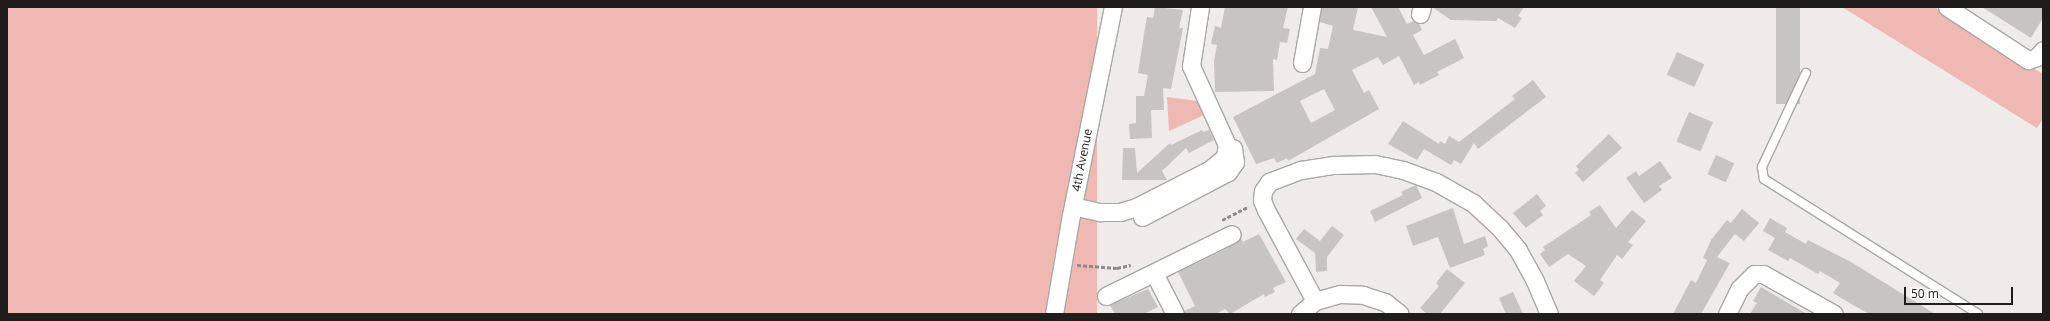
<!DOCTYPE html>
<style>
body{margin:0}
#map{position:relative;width:2050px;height:321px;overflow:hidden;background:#eeebe8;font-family:"Open Sans",sans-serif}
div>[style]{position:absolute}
.green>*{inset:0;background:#efb8b3;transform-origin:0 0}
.building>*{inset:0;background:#c7c5c2;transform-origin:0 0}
.path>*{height:2.5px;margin-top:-1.25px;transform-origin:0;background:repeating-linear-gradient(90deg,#8e8c8a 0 4px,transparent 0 6px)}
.roads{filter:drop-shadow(1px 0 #aaa7a4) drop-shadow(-1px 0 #aaa7a4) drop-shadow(0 1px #aaa7a4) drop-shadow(0 -1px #aaa7a4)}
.service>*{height:8px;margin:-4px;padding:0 4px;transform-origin:4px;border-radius:4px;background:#fff}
.minor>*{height:17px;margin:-8.5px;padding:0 8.5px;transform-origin:8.5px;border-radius:8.5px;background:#fff}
span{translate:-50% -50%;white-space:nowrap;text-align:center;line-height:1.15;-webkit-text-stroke:3px #fff;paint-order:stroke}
.street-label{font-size:12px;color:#1e1d1c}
.frame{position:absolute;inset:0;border:8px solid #1e1d1c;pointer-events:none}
.scale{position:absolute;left:1904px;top:287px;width:109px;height:18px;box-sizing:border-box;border:2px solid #1e1d1c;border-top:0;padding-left:5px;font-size:12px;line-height:14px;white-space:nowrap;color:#1e1d1c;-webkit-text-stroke:3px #fff;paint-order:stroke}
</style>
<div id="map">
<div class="green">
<i style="left:7px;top:7px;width:1090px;height:307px"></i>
<i style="clip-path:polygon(1842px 7px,1934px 7px,2043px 74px,2043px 119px,2037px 128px)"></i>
<i style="clip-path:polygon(1167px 97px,1197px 101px,1204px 115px,1169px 131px)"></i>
</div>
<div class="building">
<i style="clip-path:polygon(1155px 7px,1183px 10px,1179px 28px,1183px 28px,1171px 89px,1163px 88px,1164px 110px,1151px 110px,1152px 138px,1130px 139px,1129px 124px,1136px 123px,1136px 96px,1144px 96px,1148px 75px,1138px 73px,1144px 34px,1147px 17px,1153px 18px)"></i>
<i style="clip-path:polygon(1225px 7px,1288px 7px,1283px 28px,1290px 29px,1287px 43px,1280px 42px,1277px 60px,1273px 59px,1274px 91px,1215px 92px,1214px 61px,1217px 45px,1211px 44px,1215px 26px,1221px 28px)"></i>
<i style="clip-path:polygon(evenodd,1322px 7px,1358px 7px,1353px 30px,1387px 37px,1371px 7px,1398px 7px,1407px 24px,1413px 21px,1419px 24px,1422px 30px,1413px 35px,1424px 55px,1455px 39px,1464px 58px,1437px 72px,1439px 75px,1420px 85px,1419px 82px,1414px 85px,1399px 56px,1383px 65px,1378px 57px,1352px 70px,1364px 93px,1369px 90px,1379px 109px,1288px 161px,1287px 158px,1277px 163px,1274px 158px,1256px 164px,1233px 117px,1315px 74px,1320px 48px,1328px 49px,1333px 26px,1320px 22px,1322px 7px,1324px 89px,1335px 110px,1311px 123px,1300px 101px,1324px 89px)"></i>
<i style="clip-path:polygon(1432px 7px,1524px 7px,1518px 16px,1522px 18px,1515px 28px,1498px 18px,1496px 21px,1451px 20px)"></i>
<i style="left:1776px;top:7px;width:24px;height:97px"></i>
<i style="clip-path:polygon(1982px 7px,2043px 7px,2043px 18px,2031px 38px)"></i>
<i style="left:1677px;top:52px;width:30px;height:25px;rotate:24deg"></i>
<i style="clip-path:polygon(1533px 80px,1546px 97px,1478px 149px,1474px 143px,1461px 164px,1454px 160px,1451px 165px,1424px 149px,1417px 160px,1388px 144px,1403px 121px,1439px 144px,1440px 141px,1445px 144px,1449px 136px,1459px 142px,1515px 99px,1512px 96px)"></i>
<i style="left:1689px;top:112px;width:26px;height:32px;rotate:23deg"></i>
<i style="clip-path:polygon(1202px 130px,1203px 132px,1209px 130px,1214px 140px,1189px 153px,1186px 148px,1162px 171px,1167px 180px,1122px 180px,1123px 148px,1135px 148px,1137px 173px,1170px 143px,1171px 145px)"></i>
<i style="clip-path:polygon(1609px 134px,1622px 148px,1583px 182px,1575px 173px,1579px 170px,1576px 166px)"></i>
<i style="left:1716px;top:155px;width:20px;height:21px;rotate:24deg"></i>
<i style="clip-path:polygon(1660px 161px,1672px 178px,1659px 186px,1662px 190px,1644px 203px,1626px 178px,1636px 171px,1639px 176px)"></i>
<i style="clip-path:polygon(1416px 185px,1422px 198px,1375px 222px,1370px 211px,1403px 195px,1401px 192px)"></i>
<i style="clip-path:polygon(1537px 194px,1546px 206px,1540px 211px,1543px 215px,1526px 228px,1513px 213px)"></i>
<i style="clip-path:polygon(1600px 205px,1616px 228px,1632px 210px,1646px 221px,1628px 242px,1633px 245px,1622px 259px,1617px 255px,1600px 280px,1604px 283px,1594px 296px,1574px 281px,1586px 266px,1568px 254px,1549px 267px,1540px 254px,1545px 250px,1543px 247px,1591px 215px,1589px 212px)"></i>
<i style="clip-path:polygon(1453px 208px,1464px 244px,1485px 236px,1488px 246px,1483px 249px,1485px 255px,1450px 268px,1438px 237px,1413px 246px,1406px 226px)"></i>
<i style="clip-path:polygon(1742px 209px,1759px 223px,1744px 241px,1735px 234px,1717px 257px,1730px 263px,1701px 314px,1673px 314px,1691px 280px,1696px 283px,1707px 260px,1703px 258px,1711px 240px,1727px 220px,1731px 223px)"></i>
<i style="clip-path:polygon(1770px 218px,1787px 228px,1785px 232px,1806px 244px,1808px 240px,1851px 262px,1935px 314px,1869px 314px,1846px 301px,1833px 293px,1840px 283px,1820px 271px,1818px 274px,1790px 258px,1788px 261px,1768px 250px,1775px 238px,1763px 231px)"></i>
<i style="clip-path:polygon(1332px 226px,1344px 235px,1327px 257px,1327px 271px,1316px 272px,1315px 253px,1296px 239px,1304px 229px,1320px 241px)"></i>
<i style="clip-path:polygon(1259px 234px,1286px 282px,1273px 288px,1275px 292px,1265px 297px,1264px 294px,1230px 314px,1225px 309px,1216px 314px,1185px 314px,1184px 311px,1195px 306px,1178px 272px,1226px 249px,1241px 238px,1243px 242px)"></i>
<i style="clip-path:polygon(1447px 269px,1465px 283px,1440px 314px,1427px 314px,1420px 308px,1439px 286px,1436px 283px)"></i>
<i style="clip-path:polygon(1761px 287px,1807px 314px,1750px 314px,1757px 303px,1753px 301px)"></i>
<i style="clip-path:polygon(1148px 289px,1158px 307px,1144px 314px,1115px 314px,1110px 305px)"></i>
<i style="clip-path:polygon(1513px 292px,1523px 314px,1506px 314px,1499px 298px)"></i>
</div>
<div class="path">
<i style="left:1222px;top:220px;width:30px;rotate:-27deg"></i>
<i style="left:1077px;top:265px;width:40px;rotate:4.3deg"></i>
<i style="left:1117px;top:268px;width:14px;rotate:-12deg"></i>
</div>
<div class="roads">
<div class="service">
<i style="left:1806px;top:73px;width:104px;rotate:115.1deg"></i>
<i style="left:1762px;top:167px;width:12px;rotate:81deg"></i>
<i style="left:1764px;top:179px;width:253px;rotate:32.2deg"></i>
</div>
<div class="minor">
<i style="left:1947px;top:7px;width:97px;rotate:33.2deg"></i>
<i style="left:2028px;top:60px;width:9px;rotate:-18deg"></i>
<i style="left:2037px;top:57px;width:9px;rotate:-49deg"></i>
<i style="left:1420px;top:14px;width:7px;rotate:-74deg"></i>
<i style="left:1302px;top:63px;width:57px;rotate:-79.9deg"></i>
<i style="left:1073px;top:206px;width:28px;rotate:13deg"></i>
<i style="left:1100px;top:212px;width:20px"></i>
<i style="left:1120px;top:212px;width:17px;rotate:-17deg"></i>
<i style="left:1136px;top:207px;width:82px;rotate:-26.9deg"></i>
<i style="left:1209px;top:170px;width:21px;rotate:-39deg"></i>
<i style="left:1225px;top:157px;width:12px;rotate:-81deg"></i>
<i style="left:1227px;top:145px;width:87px;rotate:-114.5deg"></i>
<i style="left:1191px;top:66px;width:60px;rotate:-81.3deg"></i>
<i style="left:1142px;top:217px;width:97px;rotate:-27.6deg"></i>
<i style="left:1228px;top:172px;width:12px;rotate:-55deg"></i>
<i style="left:1235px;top:162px;width:14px;rotate:-98deg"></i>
<i style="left:1154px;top:273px;width:46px;rotate:62.9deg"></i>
<i style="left:1106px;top:296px;width:140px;rotate:-26.2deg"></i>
<i style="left:1315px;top:301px;width:103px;rotate:-118.3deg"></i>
<i style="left:1266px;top:210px;width:11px;rotate:-112deg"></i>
<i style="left:1262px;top:200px;width:9px;rotate:-84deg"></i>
<i style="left:1263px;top:191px;width:11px;rotate:-56deg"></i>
<i style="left:1269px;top:182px;width:34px;rotate:-21deg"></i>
<i style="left:1301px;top:170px;width:33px;rotate:-9deg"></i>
<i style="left:1334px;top:165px;width:41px;rotate:-1.4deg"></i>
<i style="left:1375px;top:164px;width:29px;rotate:12deg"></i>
<i style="left:1403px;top:170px;width:35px;rotate:20deg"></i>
<i style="left:1436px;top:182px;width:43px;rotate:29.6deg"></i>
<i style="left:1473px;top:203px;width:35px;rotate:43deg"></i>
<i style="left:1499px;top:227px;width:30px;rotate:50deg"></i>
<i style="left:1518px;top:250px;width:35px;rotate:61deg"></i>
<i style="left:1535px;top:281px;width:36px;rotate:67deg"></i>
<i style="left:1054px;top:314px;width:100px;rotate:-80.3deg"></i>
<i style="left:1071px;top:215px;width:212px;rotate:-78.6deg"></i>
<i style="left:1300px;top:314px;width:20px;rotate:-41deg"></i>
<i style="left:1315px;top:301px;width:26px;rotate:-16deg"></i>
<i style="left:1340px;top:294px;width:23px;rotate:2deg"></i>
<i style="left:1363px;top:295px;width:23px;rotate:18deg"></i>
<i style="left:1385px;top:302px;width:19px;rotate:39deg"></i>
<i style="left:1727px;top:314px;width:28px;rotate:-64deg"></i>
<i style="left:1739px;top:289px;width:21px;rotate:-45deg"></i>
<i style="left:1754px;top:274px;width:9px"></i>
<i style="left:1763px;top:274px;width:10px;rotate:29deg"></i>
<i style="left:1772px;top:279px;width:71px;rotate:29.4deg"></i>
</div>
</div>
<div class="street-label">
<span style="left:1082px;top:160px;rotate:-79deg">4th Avenue</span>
</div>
<div class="frame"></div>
<div class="scale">50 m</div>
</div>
